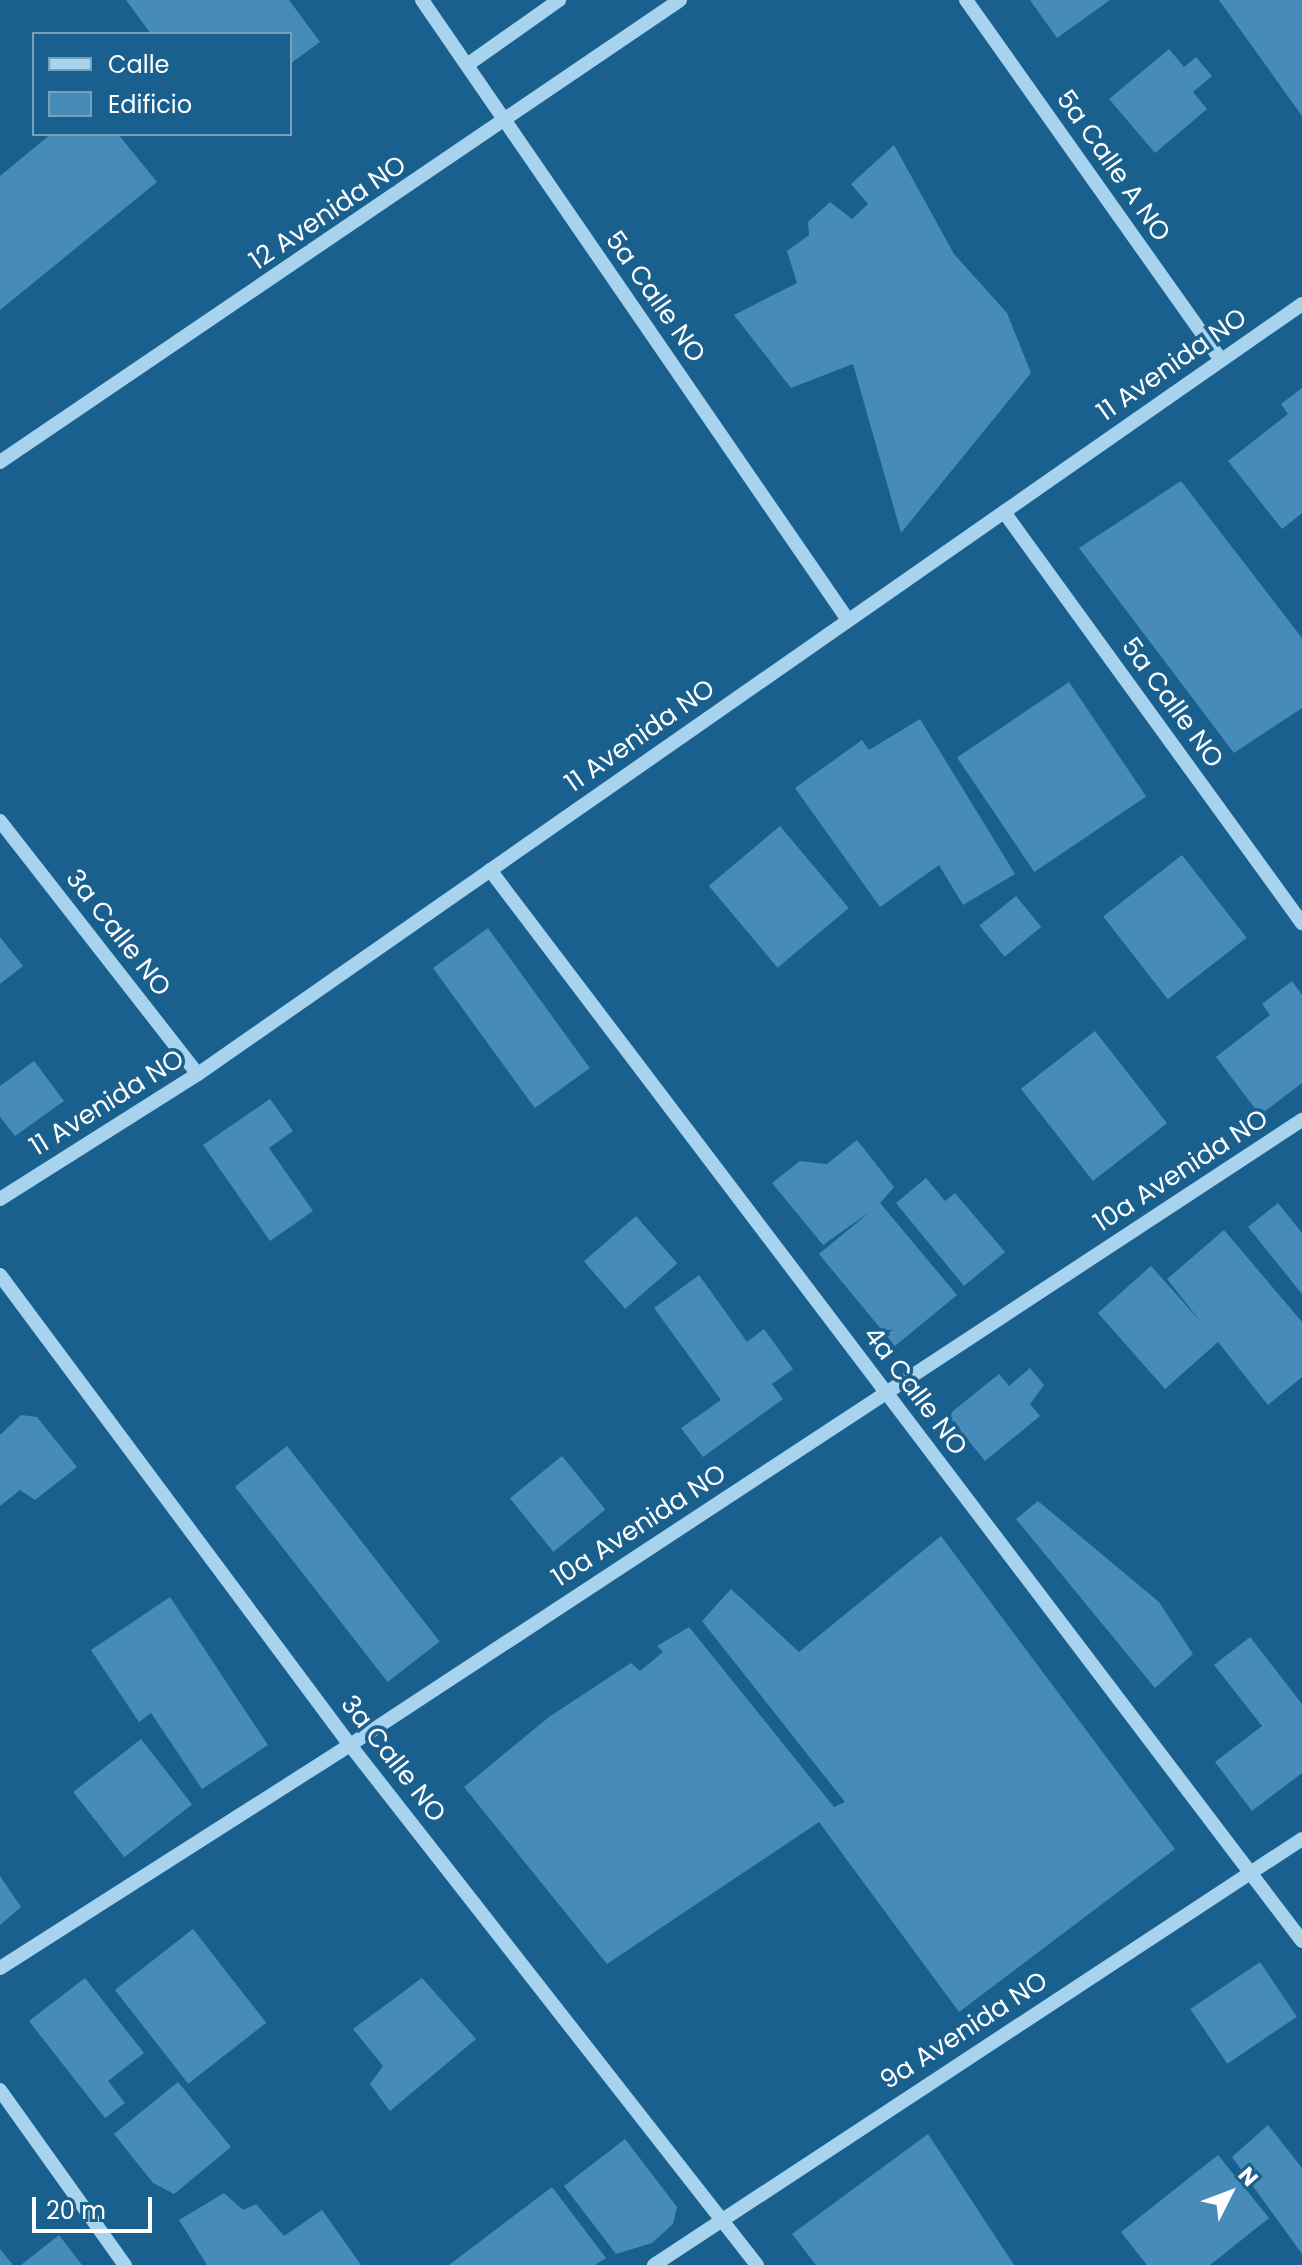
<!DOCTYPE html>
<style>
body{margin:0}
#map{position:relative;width:1302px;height:2265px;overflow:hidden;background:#1a608e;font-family:Poppins,sans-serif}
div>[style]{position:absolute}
.building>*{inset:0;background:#478cb8;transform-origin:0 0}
.minor>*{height:14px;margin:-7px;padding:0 7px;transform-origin:7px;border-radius:7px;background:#a7d3ee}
span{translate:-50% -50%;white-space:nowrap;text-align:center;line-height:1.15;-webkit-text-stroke:7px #1a608e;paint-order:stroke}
.street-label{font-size:26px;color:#fff}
.legend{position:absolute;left:32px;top:32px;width:260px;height:104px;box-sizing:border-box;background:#1a608e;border:2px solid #76a0bb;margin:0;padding:10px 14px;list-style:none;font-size:24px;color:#fff}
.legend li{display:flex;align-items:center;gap:16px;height:40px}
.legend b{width:40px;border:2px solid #76a0bb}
.north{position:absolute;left:1190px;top:2153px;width:80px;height:80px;-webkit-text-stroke:6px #1a608e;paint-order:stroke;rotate:48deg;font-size:22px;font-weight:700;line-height:32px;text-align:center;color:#fff}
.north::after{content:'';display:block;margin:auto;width:28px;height:36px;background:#fff;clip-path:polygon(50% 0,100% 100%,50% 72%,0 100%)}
.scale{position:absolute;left:32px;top:2197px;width:120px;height:36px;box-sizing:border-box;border:4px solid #fff;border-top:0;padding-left:10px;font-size:24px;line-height:28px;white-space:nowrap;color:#fff;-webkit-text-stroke:6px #1a608e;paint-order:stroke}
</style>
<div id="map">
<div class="building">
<i style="clip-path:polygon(126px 0,289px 0,320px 42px,290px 64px,290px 34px,151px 34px)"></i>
<i style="clip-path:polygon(1030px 0,1110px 0,1057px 38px)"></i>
<i style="clip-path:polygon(1219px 0,1302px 0,1302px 116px)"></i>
<i style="clip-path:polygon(1169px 49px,1184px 67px,1196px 57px,1212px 76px,1193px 92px,1207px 109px,1155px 153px,1109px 99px)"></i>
<i style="clip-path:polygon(51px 134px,118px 134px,157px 182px,0 310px,0 176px)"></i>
<i style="clip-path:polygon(894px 145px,954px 254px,1007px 313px,1031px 373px,901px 533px,853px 364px,791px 388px,734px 315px,797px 283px,787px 251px,809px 235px,808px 222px,830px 202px,852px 219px,868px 204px,851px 184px)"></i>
<i style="clip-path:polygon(1302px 388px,1302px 513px,1282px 529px,1228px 461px,1288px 414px,1281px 404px)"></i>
<i style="clip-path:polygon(1181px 481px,1302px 638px,1302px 708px,1234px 753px,1079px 548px)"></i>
<i style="left:1069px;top:682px;width:138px;height:135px;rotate:56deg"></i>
<i style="clip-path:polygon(920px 719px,1015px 874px,963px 905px,939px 865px,880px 907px,795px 788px,862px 740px,869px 750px)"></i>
<i style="left:780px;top:826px;width:107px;height:93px;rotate:50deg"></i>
<i style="left:1182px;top:855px;width:105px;height:100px;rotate:52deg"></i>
<i style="left:1016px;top:896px;width:40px;height:47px;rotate:51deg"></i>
<i style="left:488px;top:928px;width:173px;height:68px;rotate:54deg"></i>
<i style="clip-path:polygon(0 937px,23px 966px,0 984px)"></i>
<i style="clip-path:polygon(1292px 981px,1302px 995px,1302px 1083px,1260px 1115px,1216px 1057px,1270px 1015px,1262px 1004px)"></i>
<i style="left:1095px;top:1031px;width:117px;height:94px;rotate:52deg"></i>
<i style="clip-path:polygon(34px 1061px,64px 1101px,15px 1136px,0 1117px,0 1086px)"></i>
<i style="clip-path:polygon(270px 1099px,293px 1131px,269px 1148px,313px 1211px,270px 1241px,203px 1145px)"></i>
<i style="clip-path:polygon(857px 1140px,894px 1187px,880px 1203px,957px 1295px,895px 1346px,819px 1254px,871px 1211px,823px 1245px,772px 1183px,800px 1161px,827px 1164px)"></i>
<i style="clip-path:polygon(926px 1178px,945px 1201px,955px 1193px,1005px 1252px,964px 1286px,896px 1203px)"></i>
<i style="clip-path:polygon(1278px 1203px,1302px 1233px,1302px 1294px,1248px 1227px)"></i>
<i style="left:636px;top:1216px;width:63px;height:69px;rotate:49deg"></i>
<i style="clip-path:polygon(1224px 1230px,1302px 1322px,1302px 1377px,1268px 1405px,1218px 1342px,1165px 1389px,1098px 1313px,1151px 1266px,1201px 1322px,1167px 1279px)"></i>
<i style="clip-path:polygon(699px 1275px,747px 1342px,764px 1329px,793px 1369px,772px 1384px,783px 1399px,703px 1457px,681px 1428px,721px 1400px,654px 1308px)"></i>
<i style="clip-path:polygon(1030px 1368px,1044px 1385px,1030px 1404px,1040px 1416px,985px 1461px,948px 1415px,999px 1374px,1009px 1386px)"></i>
<i style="clip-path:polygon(21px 1415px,37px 1417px,77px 1467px,35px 1500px,20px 1490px,0 1506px,0 1435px)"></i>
<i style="left:287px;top:1446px;width:248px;height:66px;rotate:52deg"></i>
<i style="left:562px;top:1456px;width:69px;height:67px;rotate:51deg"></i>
<i style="clip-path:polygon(1038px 1501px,1159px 1602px,1193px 1654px,1155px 1688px,1016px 1519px)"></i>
<i style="clip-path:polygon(941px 1536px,1175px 1849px,959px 2012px,819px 1822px,607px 1964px,464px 1787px,549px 1717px,631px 1663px,640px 1671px,663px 1652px,657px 1646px,689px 1627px,834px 1807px,845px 1802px,702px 1621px,731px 1589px,799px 1652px)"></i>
<i style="clip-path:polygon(170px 1597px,268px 1745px,202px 1789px,151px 1713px,139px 1722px,91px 1650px)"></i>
<i style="clip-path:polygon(1250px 1637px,1302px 1704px,1302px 1773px,1252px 1811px,1215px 1762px,1262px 1726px,1214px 1665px)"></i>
<i style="left:141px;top:1739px;width:83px;height:86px;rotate:52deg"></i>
<i style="clip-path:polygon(0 1876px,21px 1907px,0 1925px)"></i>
<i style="left:193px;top:1929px;width:119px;height:99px;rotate:52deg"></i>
<i style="left:1260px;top:1962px;width:66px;height:84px;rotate:56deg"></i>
<i style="clip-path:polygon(85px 1978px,144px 2053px,108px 2081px,125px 2103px,105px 2118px,29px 2021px)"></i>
<i style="clip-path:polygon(422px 1978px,476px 2039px,390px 2111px,370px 2084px,383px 2066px,353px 2029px)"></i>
<i style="clip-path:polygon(178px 2082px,231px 2147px,174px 2194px,153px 2183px,114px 2134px)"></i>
<i style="clip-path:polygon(1268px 2125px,1302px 2168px,1302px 2254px,1232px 2157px)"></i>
<i style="clip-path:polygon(928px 2134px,1014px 2265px,816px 2265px,792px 2234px)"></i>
<i style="clip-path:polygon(625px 2139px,677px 2207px,673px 2224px,652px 2243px,616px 2254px,564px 2186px)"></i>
<i style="clip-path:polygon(1218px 2155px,1269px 2218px,1210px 2265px,1147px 2265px,1121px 2232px)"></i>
<i style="clip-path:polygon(552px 2187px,606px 2258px,595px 2265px,449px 2265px)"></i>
<i style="clip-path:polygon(224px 2193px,243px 2210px,256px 2204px,284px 2236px,322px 2210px,361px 2265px,207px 2265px,179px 2220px)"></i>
<i style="clip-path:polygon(59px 2235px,82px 2265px,21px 2265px)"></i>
<i style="clip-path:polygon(0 2249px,13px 2265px,0 2265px)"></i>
</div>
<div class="minor">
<i style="left:422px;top:0;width:752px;rotate:55.51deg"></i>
<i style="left:966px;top:0;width:441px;rotate:54.7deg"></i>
<i style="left:467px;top:65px;width:113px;rotate:-35.2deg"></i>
<i style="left:0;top:462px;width:822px;rotate:-34.19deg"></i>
<i style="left:1004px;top:512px;width:508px;rotate:54.06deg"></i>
<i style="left:0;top:821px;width:321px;rotate:52deg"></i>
<i style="left:490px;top:870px;width:1344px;rotate:52.83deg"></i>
<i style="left:0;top:1199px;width:234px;rotate:-32.3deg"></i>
<i style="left:198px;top:1074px;width:1346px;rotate:-34.89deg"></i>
<i style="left:0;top:1275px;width:586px;rotate:53.33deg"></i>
<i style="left:350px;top:1745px;width:660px;rotate:51.95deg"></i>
<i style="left:0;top:1968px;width:415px;rotate:-32.5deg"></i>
<i style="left:350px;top:1745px;width:1139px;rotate:-33.29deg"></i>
<i style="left:0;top:2090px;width:215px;rotate:54.5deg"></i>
<i style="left:654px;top:2265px;width:775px;rotate:-33.32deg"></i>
</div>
<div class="street-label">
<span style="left:1113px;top:166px;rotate:55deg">5a Calle A NO</span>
<span style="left:328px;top:213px;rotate:-34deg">12 Avenida NO</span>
<span style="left:655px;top:297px;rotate:55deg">5a Calle NO</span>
<span style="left:1172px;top:365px;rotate:-35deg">11 Avenida NO</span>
<span style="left:1172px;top:703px;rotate:54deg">5a Calle NO</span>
<span style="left:640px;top:736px;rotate:-35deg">11 Avenida NO</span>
<span style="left:118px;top:933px;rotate:52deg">3a Calle NO</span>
<span style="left:107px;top:1103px;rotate:-32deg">11 Avenida NO</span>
<span style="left:1181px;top:1171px;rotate:-33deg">10a Avenida NO</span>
<span style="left:915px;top:1391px;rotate:53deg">4a Calle NO</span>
<span style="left:639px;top:1526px;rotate:-33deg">10a Avenida NO</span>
<span style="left:393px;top:1759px;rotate:52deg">3a Calle NO</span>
<span style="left:964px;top:2031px;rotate:-33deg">9a Avenida NO</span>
</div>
<ul class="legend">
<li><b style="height:10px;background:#a7d3ee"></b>Calle</li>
<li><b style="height:22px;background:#478cb8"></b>Edificio</li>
</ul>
<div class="north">N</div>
<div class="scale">20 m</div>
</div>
